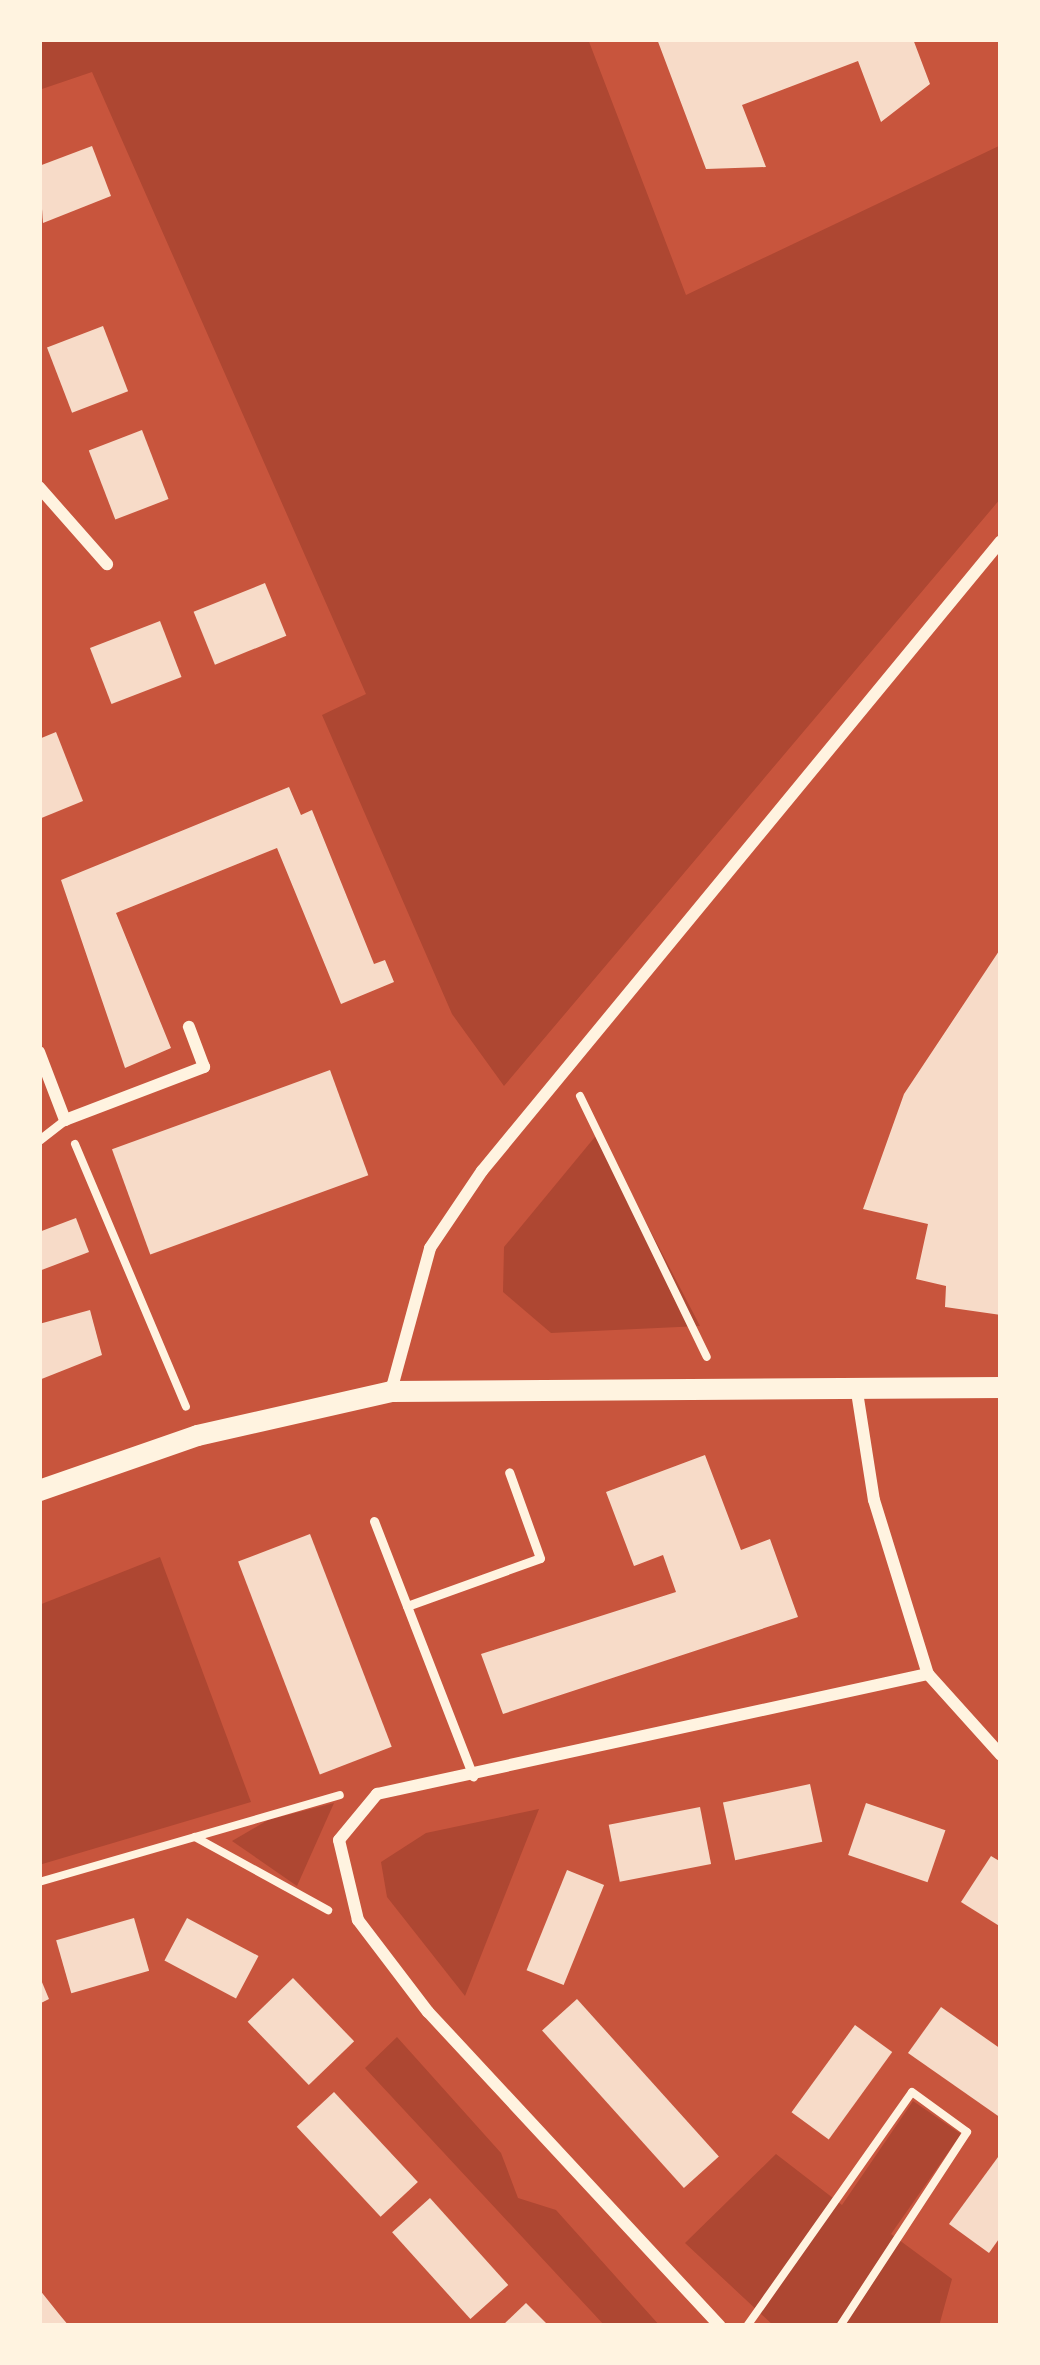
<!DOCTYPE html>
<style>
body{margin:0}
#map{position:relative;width:1040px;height:2365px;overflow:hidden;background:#c8553d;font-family:Figtree,sans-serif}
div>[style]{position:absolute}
.green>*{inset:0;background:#ae4732}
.building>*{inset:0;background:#f7dbc8;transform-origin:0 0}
.path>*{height:8px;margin:-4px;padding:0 4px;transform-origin:4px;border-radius:4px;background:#fff3e0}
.service>*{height:9px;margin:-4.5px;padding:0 4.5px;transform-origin:4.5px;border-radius:4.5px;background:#fff3e0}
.minor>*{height:12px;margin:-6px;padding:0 6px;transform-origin:6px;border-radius:6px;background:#fff3e0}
.tertiary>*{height:21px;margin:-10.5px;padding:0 10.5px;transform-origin:10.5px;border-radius:10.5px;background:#fff3e0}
span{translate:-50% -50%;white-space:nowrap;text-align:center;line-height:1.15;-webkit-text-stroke:12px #fff3e0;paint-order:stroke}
.frame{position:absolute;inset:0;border:42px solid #fff3e0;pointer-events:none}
</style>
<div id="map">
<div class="green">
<i style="clip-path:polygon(39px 39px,588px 39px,686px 295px,1001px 145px,1001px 498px,504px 1086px,452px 1014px,322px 715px,366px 694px,92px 72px,39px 90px)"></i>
<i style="clip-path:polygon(599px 1132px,700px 1326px,551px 1333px,503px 1292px,504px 1247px)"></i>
<i style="clip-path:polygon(160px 1557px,251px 1802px,39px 1865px,39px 1605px)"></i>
<i style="clip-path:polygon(334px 1803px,297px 1886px,232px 1841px,268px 1820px)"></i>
<i style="clip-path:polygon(539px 1809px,465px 1996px,387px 1897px,381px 1862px,426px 1833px)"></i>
<i style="clip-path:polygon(397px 2037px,501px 2153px,518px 2198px,556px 2210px,660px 2326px,605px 2326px,365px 2068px)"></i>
<i style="clip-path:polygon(913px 2101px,961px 2134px,891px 2234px,952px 2279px,939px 2326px,774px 2326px,685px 2243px,776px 2154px,842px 2205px)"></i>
</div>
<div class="building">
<i style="clip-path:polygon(657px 39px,913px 39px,930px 84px,881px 122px,858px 61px,742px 105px,766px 167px,706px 169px)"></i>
<i style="clip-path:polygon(92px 146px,111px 196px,43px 223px,39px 166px)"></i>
<i style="left:103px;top:326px;width:70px;height:60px;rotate:69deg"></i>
<i style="left:142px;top:430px;width:74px;height:57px;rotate:69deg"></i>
<i style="left:265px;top:583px;width:57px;height:77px;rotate:68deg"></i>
<i style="left:160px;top:621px;width:60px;height:75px;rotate:69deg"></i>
<i style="clip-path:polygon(56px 732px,83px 801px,39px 819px,39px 739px)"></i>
<i style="clip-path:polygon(289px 787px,301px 815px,312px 810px,374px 964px,385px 960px,394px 982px,341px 1004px,277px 848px,116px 913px,171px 1048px,125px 1068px,61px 880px)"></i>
<i style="clip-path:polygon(1001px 948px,1001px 1315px,945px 1307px,946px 1286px,916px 1279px,928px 1224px,863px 1209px,904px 1094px)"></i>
<i style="left:330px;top:1070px;width:112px;height:232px;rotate:70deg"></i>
<i style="clip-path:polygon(76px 1218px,89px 1252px,39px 1271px,39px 1232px)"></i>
<i style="clip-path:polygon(90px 1310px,102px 1355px,39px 1380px,39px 1324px)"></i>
<i style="clip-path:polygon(705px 1455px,741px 1550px,770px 1539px,798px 1617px,503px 1714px,481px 1654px,676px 1592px,663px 1555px,634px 1566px,606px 1492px)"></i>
<i style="left:310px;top:1534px;width:228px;height:77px;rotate:69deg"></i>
<i style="left:810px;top:1784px;width:59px;height:89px;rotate:78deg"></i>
<i style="left:866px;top:1803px;width:84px;height:55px;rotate:19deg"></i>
<i style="left:700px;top:1807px;width:58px;height:93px;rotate:79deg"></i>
<i style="clip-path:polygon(991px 1856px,1001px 1862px,1001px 1927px,961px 1902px)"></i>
<i style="left:567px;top:1870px;width:40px;height:108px;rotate:22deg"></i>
<i style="left:134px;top:1918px;width:55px;height:81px;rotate:74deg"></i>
<i style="left:187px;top:1918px;width:81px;height:48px;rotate:28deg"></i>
<i style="clip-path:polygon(39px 1975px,49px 1999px,39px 2004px)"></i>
<i style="left:293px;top:1978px;width:88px;height:63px;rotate:46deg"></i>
<i style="left:577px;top:1999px;width:212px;height:47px;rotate:48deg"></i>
<i style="clip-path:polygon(941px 2007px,1001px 2049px,1001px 2118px,908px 2053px)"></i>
<i style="left:855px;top:2025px;width:46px;height:108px;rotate:36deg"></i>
<i style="left:334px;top:2092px;width:123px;height:51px;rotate:47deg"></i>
<i style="clip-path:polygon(1001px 2153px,1001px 2236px,989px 2253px,949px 2224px)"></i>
<i style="left:430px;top:2198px;width:117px;height:51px;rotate:48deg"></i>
<i style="clip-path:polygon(39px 2289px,59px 2314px,69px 2326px,39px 2326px)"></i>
<i style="clip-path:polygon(526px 2303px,549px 2326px,502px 2326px)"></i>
</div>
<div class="path">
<i style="left:580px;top:1096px;width:290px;rotate:64.1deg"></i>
<i style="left:75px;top:1144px;width:285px;rotate:67.1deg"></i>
<i style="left:195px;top:1837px;width:152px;rotate:28.8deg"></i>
<i style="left:39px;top:1882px;width:313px;rotate:-16.1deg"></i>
<i style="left:747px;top:2326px;width:286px;rotate:-54.8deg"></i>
<i style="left:912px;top:2092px;width:68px;rotate:36deg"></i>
<i style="left:967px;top:2132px;width:232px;rotate:123.2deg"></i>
</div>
<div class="service">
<i style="left:39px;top:1140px;width:33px;rotate:-38deg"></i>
<i style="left:374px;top:1521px;width:274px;rotate:68.8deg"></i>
<i style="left:407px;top:1606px;width:141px;rotate:-19.8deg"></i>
<i style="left:540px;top:1558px;width:91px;rotate:-109.8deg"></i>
</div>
<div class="minor">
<i style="left:39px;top:487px;width:103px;rotate:48.6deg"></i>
<i style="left:39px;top:1052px;width:73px;rotate:69.1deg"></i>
<i style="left:65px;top:1120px;width:149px;rotate:-20.9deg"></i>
<i style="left:204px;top:1067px;width:43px;rotate:-110.6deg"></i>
<i style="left:391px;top:1391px;width:148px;rotate:-74.7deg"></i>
<i style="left:430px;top:1248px;width:93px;rotate:-56deg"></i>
<i style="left:482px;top:1171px;width:816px;rotate:-50.52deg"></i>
<i style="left:857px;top:1392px;width:109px;rotate:81.1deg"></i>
<i style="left:874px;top:1500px;width:182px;rotate:72.8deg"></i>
<i style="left:928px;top:1674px;width:109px;rotate:48deg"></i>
<i style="left:720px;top:2326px;width:429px;rotate:-132.9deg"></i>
<i style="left:428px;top:2012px;width:116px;rotate:-127.3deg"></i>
<i style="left:358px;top:1920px;width:82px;rotate:-103.4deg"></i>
<i style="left:339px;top:1840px;width:60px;rotate:-50.4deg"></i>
<i style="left:377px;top:1794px;width:564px;rotate:-12.29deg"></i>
</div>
<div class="tertiary">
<i style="left:39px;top:1490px;width:167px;rotate:-19.2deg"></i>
<i style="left:197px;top:1435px;width:199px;rotate:-12.8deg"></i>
<i style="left:391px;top:1391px;width:610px;rotate:-0.38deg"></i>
</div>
<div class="frame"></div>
</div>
